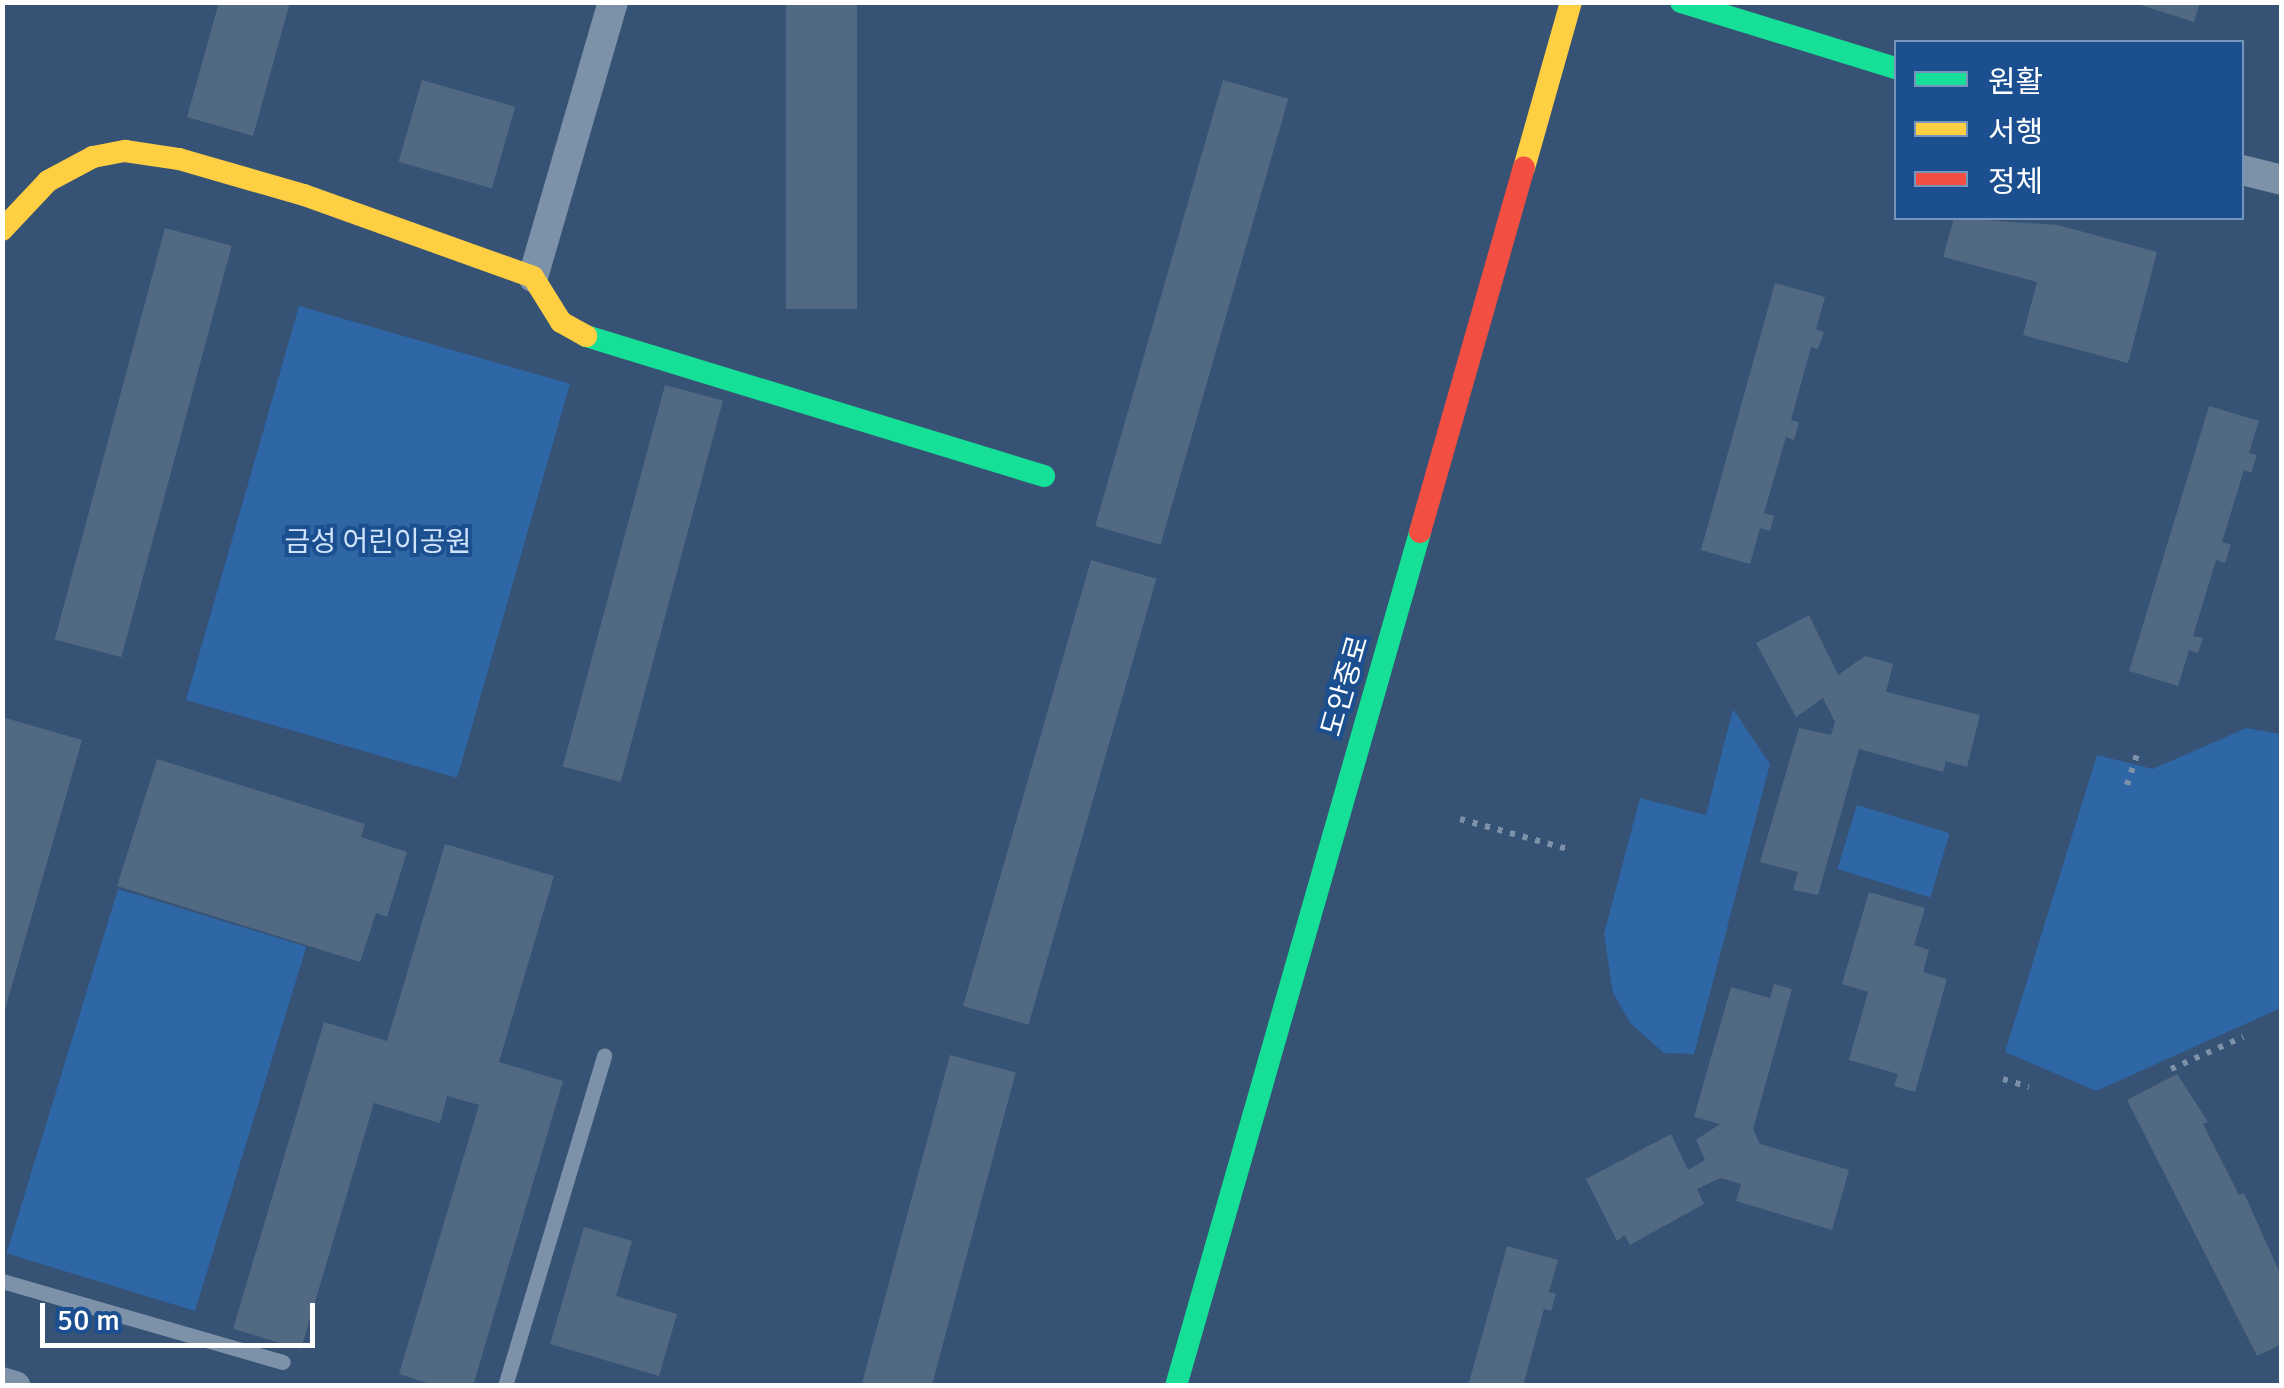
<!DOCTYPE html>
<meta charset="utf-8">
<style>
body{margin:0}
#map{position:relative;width:2284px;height:1388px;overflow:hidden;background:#365274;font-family:Signika,"Noto Sans KR",sans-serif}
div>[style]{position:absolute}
.green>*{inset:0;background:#2f66a5;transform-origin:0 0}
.building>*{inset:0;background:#526984;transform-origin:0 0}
.path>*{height:6px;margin-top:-3px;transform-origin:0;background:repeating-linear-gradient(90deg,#7d92a8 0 5px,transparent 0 13px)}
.lane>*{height:15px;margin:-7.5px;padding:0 7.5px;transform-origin:7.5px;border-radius:7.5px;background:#7d92a8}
.street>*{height:30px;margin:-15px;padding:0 15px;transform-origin:15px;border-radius:15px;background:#7d92a8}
.fast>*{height:22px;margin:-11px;padding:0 11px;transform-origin:11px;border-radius:11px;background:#16e098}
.slow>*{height:22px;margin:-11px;padding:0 11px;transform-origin:11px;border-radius:11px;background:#ffcf43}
.jam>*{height:22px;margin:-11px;padding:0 11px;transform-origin:11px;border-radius:11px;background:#f24e42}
span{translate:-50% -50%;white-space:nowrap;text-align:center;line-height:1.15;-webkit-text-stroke:8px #1b4f8f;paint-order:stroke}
.park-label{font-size:28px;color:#cfe3fa}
.street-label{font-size:28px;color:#fff}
.frame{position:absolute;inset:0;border:5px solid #fff;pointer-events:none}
.legend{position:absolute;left:1894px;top:40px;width:350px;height:180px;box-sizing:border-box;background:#1b4f8f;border:2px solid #7695bc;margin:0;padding:12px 18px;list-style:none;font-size:30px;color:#fff}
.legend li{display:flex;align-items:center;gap:20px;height:50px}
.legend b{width:50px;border:2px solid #7695bc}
.scale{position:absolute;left:40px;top:1303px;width:275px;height:45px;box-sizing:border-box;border:5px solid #fff;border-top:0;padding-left:12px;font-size:30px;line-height:35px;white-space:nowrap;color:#fff;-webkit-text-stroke:8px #1b4f8f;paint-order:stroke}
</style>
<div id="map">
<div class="green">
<i style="left:299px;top:306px;width:282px;height:410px;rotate:16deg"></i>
<i style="clip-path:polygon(1733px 709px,1770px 764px,1694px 1054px,1664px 1053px,1631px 1024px,1613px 993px,1604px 934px,1640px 798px,1706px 815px)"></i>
<i style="clip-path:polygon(2246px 728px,2281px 734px,2281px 1008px,2096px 1091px,2005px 1052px,2097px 755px,2153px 769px)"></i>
<i style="left:1857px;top:805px;width:97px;height:67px;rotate:17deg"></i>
<i style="left:118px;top:889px;width:197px;height:381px;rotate:17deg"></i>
</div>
<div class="building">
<i style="clip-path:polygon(219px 2px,290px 2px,253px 136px,187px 117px)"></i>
<i style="left:786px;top:2px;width:71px;height:307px"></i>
<i style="clip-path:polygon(2131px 2px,2200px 2px,2194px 22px)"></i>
<i style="left:422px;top:80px;width:97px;height:85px;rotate:16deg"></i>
<i style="left:1223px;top:80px;width:68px;height:464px;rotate:16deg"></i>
<i style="clip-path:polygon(1954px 218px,2058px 225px,2157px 252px,2128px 363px,2023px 335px,2037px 282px,1943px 257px)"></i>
<i style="left:165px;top:228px;width:69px;height:426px;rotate:15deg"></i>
<i style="clip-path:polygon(1775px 283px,1825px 297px,1816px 329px,1824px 332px,1818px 349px,1811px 347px,1791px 420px,1799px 422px,1794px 440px,1786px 437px,1764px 513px,1774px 516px,1770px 531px,1760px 528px,1750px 564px,1701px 550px)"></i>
<i style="left:665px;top:385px;width:60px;height:395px;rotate:15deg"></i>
<i style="clip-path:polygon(2209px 406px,2259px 421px,2249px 453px,2257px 455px,2251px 473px,2244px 470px,2222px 542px,2231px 545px,2225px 563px,2216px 560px,2193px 636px,2203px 638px,2198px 653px,2189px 650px,2178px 686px,2129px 671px)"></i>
<i style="left:1091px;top:560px;width:68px;height:464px;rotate:16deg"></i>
<i style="clip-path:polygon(1809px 615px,1838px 675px,1865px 656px,1893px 664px,1886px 692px,1980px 715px,1967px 767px,1946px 761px,1943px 772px,1859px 749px,1818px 895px,1793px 890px,1798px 872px,1760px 862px,1799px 728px,1831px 735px,1835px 722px,1823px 698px,1796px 717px,1756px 643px)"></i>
<i style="clip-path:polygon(2px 717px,82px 740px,4px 1013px,2px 1013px)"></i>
<i style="clip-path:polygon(157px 759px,365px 824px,361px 837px,407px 852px,387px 917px,376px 913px,360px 962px,117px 886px)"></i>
<i style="clip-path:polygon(445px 844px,554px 876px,499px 1062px,563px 1081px,473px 1386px,437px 1386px,399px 1374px,479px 1105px,447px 1096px,440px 1123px,374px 1103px,301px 1349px,233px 1329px,324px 1022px,387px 1041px)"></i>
<i style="clip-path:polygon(1869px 892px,1925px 908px,1914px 945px,1929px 950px,1923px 972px,1947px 979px,1915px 1092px,1894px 1086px,1898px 1074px,1849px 1060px,1868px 992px,1842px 984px)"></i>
<i style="clip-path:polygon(1774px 984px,1792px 989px,1753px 1129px,1760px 1144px,1849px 1170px,1832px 1230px,1736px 1201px,1741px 1184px,1720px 1178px,1697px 1189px,1704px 1204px,1630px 1245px,1625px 1235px,1617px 1241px,1586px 1179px,1671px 1134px,1688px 1170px,1705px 1160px,1696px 1140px,1720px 1124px,1694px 1117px,1731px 987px,1770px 998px)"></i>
<i style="left:950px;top:1055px;width:68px;height:344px;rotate:15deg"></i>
<i style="clip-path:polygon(2177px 1074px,2208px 1122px,2203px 1124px,2239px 1195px,2244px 1193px,2282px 1278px,2282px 1344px,2257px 1356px,2127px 1100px)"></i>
<i style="clip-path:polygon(584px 1227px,632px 1241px,616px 1296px,677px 1314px,659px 1376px,550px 1344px)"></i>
<i style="clip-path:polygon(1507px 1246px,1558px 1260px,1549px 1292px,1556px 1294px,1551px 1311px,1544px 1309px,1523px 1386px,1468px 1386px)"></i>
</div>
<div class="path">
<i style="left:2127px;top:785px;width:36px;rotate:-72deg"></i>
<i style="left:1460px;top:819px;width:115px;rotate:15.6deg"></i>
<i style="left:2171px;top:1069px;width:79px;rotate:-24deg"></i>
<i style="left:2003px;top:1079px;width:27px;rotate:17deg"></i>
</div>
<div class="lane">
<i style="left:2px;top:1281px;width:292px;rotate:16.1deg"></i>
<i style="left:505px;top:1386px;width:345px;rotate:-73.3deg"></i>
</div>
<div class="street">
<i style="left:2242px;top:170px;width:41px;rotate:14deg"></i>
<i style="left:533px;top:277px;width:286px;rotate:-73.8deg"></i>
<i style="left:2px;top:1382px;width:14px;rotate:17deg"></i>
</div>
<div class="fast">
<i style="left:1681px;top:2px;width:225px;rotate:17.1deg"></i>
<i style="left:586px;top:336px;width:479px;rotate:17deg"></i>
<i style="left:1176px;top:1386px;width:888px;rotate:-74.05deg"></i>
</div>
<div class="slow">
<i style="left:1524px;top:168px;width:173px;rotate:-74.2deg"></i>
<i style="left:2px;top:230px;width:67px;rotate:-46.8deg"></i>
<i style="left:48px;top:181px;width:51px;rotate:-28.1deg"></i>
<i style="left:93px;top:157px;width:33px;rotate:-11deg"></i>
<i style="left:125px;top:151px;width:55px;rotate:8.4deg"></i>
<i style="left:179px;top:159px;width:130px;rotate:16.1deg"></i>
<i style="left:304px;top:195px;width:243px;rotate:19.7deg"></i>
<i style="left:533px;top:277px;width:53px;rotate:58.1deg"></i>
<i style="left:561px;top:322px;width:29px;rotate:29deg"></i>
</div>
<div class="jam">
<i style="left:1420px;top:532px;width:379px;rotate:-74.1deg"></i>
</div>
<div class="park-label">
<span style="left:378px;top:542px">금성 어린이공원</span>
</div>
<div class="street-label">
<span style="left:1345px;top:686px;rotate:-74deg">도안중로</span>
</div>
<div class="frame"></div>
<ul class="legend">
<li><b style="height:12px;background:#16e098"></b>원활</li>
<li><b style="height:12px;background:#ffcf43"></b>서행</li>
<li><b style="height:12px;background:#f24e42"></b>정체</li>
</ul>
<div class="scale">50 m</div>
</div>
